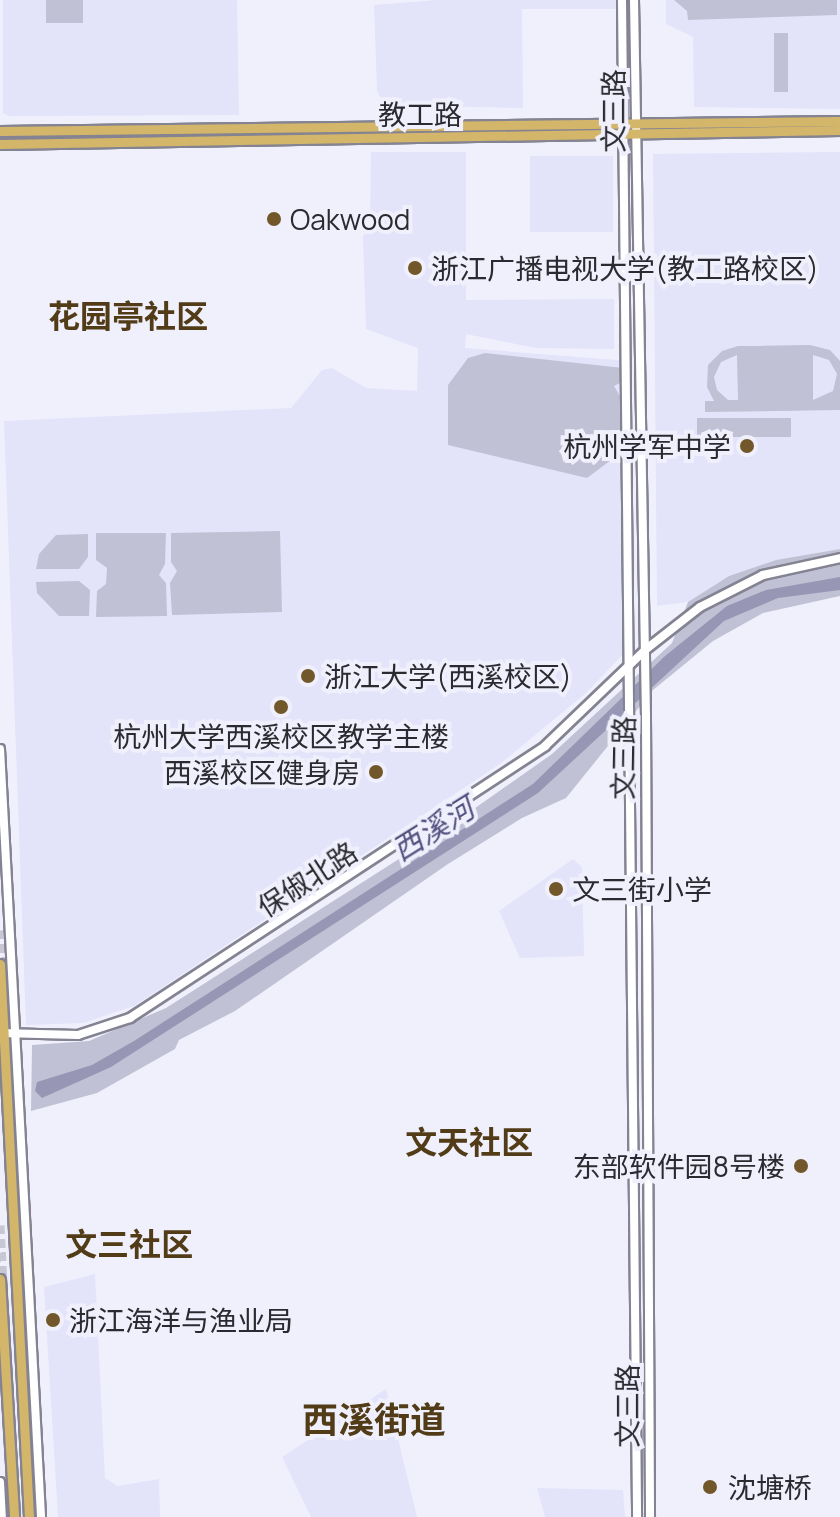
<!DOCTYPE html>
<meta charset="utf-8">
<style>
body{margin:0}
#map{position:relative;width:840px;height:1517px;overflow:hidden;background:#f0f0fd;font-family:Manrope,"Noto Sans SC",sans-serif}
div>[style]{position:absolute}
.built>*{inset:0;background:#e3e3fa;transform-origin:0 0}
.green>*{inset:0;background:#c1c1d5;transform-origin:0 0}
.water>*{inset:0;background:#9796b5}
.trunk-tunnel>*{height:9px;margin-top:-4.5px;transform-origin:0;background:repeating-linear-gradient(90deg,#c8c8d4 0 9px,transparent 0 13.5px)}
.roads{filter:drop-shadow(2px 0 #848392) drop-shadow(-2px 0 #848392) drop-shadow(0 2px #848392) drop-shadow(0 -2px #848392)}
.secondary>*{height:8px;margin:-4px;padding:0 4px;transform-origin:4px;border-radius:4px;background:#fff}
.primary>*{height:9px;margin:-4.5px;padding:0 4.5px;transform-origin:4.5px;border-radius:4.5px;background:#d4b66b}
.dots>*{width:22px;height:22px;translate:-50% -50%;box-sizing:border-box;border:4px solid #f0f0fd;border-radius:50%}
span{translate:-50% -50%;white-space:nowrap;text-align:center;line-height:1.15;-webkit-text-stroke:8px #f0f0fd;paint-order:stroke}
.street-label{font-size:28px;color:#2a2a30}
.poi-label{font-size:28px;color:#2a2a30}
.left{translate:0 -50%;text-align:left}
.right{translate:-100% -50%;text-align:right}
.water-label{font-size:30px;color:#53507f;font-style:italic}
.quarter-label{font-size:32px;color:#513c17;font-weight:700}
.district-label{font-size:36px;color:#513c17;font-weight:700}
</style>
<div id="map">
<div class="built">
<i style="clip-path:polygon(3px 0,237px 0,239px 115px,9px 116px,3px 113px)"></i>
<i style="clip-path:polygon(437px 0,617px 0,618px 9px,522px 9px,523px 108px,384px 105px,377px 91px,374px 5px)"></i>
<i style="clip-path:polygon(666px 0,840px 0,840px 109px,694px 107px,693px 37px,666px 24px)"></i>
<i style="clip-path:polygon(371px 152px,466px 152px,466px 300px,614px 299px,614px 349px,536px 348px,466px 334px,465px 348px,629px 361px,628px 649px,586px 693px,500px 764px,134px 1006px,83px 1023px,26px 1025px,4px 421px,291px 408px,322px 370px,332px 368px,366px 388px,417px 391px,418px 348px,366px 329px,363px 235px,370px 233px)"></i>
<i style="clip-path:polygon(840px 152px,840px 549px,776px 560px,729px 576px,688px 602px,657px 606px,653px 154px)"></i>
<i style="left:530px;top:156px;width:83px;height:76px"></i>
<i style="clip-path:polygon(573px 859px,582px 867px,584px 956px,520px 958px,499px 911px)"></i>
<i style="clip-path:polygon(95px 1274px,105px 1478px,118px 1486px,159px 1479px,160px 1517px,58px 1517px,44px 1287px)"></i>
<i style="clip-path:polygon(386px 1389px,417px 1517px,311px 1517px,282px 1457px)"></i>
<i style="clip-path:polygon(537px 1488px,623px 1490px,625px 1517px,545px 1517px)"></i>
</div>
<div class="green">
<i style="left:46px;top:0;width:37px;height:23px"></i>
<i style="clip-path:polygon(674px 0,837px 0,837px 15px,688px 20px,687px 11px)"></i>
<i style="left:774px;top:33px;width:14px;height:59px"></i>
<i style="clip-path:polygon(evenodd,810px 345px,830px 350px,840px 361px,840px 410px,705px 412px,705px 401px,714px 401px,707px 387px,708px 365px,722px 351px,738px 346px,810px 345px,737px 355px,738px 400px,728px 400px,717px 390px,714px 377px,721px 362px,737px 355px,810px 345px,813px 355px,829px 360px,837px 374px,833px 391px,813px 400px,813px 355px)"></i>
<i style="clip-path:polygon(485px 353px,623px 368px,622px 382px,614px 386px,624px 403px,623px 445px,611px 460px,587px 478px,448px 445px,448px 385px,468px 358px)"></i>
<i style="left:791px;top:418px;width:19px;height:94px;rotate:90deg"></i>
<i style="clip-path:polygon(280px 531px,282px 612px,172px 615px,170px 583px,177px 571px,171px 562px,171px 533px)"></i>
<i style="clip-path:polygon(96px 533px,166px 533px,165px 564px,159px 575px,166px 583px,167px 616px,96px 617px,97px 591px,106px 584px,107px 568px,96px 560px)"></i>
<i style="clip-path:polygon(88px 534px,88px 557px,79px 569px,36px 569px,39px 554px,56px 535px)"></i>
<i style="clip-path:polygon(840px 549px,840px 596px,763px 613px,713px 641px,653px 690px,566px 798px,522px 818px,448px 864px,235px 1011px,179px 1040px,175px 1049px,97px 1093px,31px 1111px,32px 1045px,89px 1041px,166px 1008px,441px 832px,552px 754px,672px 643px,688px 602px,729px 576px,776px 560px)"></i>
<i style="clip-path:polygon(79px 581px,90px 590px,89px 616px,59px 616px,37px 593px,36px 582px)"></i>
</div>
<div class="water">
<i style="clip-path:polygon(840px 577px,840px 590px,778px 598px,724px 621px,538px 793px,111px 1067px,42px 1098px,35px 1091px,37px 1082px,92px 1065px,134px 1041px,533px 784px,665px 656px,727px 606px,766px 590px)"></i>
</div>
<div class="trunk-tunnel">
<i style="left:0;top:930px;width:40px;rotate:87.1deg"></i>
<i style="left:0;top:1225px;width:60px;rotate:87.1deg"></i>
</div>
<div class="roads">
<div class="secondary">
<i style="left:622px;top:0;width:1517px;rotate:89.43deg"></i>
<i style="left:634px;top:0;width:718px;rotate:89.04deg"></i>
<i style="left:646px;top:718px;width:799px;rotate:89.71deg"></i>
<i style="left:0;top:749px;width:769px;rotate:86.94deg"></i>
<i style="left:1px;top:1033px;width:77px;rotate:1.5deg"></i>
<i style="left:78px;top:1035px;width:55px;rotate:-18.1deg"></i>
<i style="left:130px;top:1018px;width:496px;rotate:-33.2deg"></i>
<i style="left:545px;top:746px;width:139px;rotate:-43.8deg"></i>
<i style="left:645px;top:650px;width:70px;rotate:-38deg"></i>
<i style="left:700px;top:607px;width:71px;rotate:-26.9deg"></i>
<i style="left:763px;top:575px;width:79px;rotate:-12.4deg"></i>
<i style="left:0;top:1482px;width:35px;rotate:87deg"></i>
</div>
<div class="primary">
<i style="left:0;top:131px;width:840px;rotate:-0.68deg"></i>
<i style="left:0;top:144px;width:840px;rotate:-0.95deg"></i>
<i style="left:0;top:964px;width:554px;rotate:87deg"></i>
<i style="left:0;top:1279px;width:238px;rotate:86.6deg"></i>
</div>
</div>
<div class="dots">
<i style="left:274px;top:219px;background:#715729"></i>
<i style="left:415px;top:268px;background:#715729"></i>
<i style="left:747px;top:446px;background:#715729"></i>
<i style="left:308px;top:676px;background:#715729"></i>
<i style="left:281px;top:707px;background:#715729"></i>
<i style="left:376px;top:772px;background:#715729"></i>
<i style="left:556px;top:889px;background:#715729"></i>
<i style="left:801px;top:1166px;background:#715729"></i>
<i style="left:53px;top:1320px;background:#715729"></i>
<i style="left:710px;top:1487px;background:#715729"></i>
</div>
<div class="street-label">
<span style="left:613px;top:111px;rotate:-90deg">文三路</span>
<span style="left:420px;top:114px">教工路</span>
<span style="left:623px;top:758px;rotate:-89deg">文三路</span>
<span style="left:307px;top:879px;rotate:-33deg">保俶北路</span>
<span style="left:627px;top:1406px;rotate:-90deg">文三路</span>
</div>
<div class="poi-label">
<span class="left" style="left:290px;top:219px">Oakwood</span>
<span class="left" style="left:431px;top:268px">浙江广播电视大学(教工路校区)</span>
<span class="right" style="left:731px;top:446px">杭州学军中学</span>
<span class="left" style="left:324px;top:676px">浙江大学(西溪校区)</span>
<span style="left:281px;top:736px">杭州大学西溪校区教学主楼</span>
<span class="right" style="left:360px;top:772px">西溪校区健身房</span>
<span class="left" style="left:572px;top:889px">文三街小学</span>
<span class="right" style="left:785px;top:1166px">东部软件园8号楼</span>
<span class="left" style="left:69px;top:1320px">浙江海洋与渔业局</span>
<span class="left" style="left:728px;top:1487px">沈塘桥</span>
</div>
<div class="water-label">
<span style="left:433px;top:829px;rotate:-32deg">西溪河</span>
</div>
<div class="quarter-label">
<span style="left:128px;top:316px">花园亭社区</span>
<span style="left:469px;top:1142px">文天社区</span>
<span style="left:129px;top:1244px">文三社区</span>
</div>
<div class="district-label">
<span style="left:374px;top:1420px">西溪街道</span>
</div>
</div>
